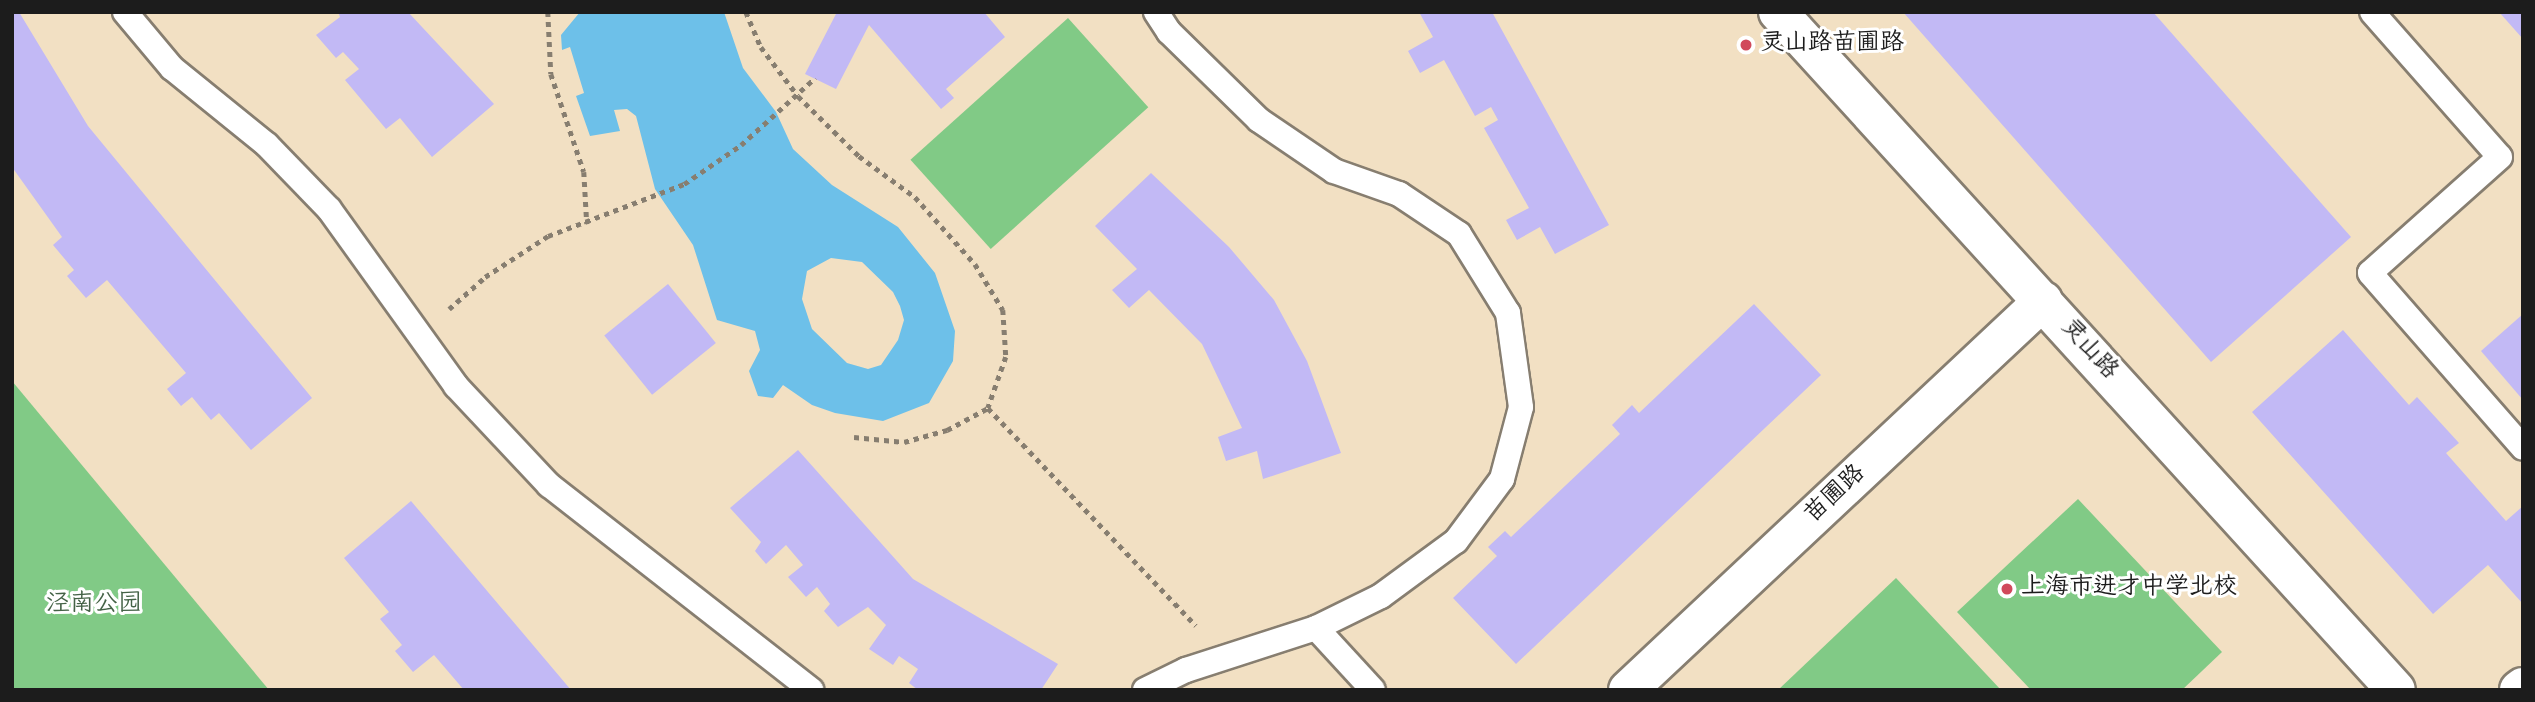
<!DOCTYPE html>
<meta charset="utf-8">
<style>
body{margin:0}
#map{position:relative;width:2535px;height:702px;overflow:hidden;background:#f2e0c3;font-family:"Gochi Hand","LXGW WenKai TC",sans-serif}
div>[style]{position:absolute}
.green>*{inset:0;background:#81ca86;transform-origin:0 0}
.water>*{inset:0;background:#6dc0e9}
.building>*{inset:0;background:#c2b9f5;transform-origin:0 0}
.path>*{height:4.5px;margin-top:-2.25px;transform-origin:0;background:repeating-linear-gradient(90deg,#877e70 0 5px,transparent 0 10px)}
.roads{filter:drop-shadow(2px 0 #877e70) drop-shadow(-2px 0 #877e70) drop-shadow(0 2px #877e70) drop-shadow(0 -2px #877e70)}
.lane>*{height:24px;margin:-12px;padding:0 12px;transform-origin:12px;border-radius:12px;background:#fff}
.street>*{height:38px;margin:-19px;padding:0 19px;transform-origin:19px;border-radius:19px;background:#fff}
.dots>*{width:19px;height:19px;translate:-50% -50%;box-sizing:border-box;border:4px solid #fff;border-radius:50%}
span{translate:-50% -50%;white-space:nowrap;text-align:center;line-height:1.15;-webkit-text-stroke:6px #fff;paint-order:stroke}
.poi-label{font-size:24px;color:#1c1c1c}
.left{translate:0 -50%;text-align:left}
.street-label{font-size:24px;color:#1c1c1c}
.park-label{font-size:24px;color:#446246}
.frame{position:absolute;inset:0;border:14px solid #1c1c1c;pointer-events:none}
</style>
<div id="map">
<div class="green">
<i style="left:1068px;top:18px;width:120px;height:212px;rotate:48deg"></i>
<i style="clip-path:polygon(12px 381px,269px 690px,12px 690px)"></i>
<i style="clip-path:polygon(2078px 499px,2222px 652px,2182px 690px,2031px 690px,1957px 612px)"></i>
<i style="clip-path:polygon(1896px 578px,2001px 690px,1778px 690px)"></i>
</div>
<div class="water">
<i style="clip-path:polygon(evenodd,580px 12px,724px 12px,743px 68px,776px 112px,793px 149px,832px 185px,898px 227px,935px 273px,955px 331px,953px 361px,929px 403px,883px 421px,835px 413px,812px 405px,783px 385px,773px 398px,758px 396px,749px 371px,760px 350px,755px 331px,717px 320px,693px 245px,655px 189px,636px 116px,627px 109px,614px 110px,620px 131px,590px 136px,576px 96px,584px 93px,570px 47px,562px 50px,561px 35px,580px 12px,831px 258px,862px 262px,893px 292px,900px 306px,904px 320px,898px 340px,881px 365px,868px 369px,847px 363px,812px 329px,802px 299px,807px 271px,831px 258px)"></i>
</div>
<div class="building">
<i style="clip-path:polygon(12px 12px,19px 12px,88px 126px,312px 398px,251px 450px,219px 413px,211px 420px,192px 397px,181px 406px,167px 389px,186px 373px,107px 280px,86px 298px,67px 276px,74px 270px,53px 245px,62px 237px,12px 167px)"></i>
<i style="clip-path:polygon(338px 12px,408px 12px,494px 104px,432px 157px,400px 118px,386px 129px,345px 80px,359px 69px,343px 52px,336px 58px,316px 35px,340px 17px)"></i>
<i style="clip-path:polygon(837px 12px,984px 12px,1005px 37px,946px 89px,954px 98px,941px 109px,869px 25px,836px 89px,805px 74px)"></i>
<i style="clip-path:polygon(1419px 12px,1492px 12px,1609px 225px,1555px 254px,1540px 227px,1517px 240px,1506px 220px,1529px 208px,1484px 128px,1498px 120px,1491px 107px,1475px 116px,1444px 60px,1420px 73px,1408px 51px,1433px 37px)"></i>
<i style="clip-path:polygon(1903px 12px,2153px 12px,2351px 237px,2211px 362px)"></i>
<i style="clip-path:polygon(2499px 12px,2523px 12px,2523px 39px)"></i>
<i style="clip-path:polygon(1151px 173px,1229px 247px,1274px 300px,1307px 361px,1341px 453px,1263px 479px,1257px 451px,1226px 461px,1218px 437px,1242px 428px,1202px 344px,1149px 290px,1129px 308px,1112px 290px,1137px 269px,1095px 226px)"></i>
<i style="left:668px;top:284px;width:76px;height:82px;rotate:51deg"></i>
<i style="clip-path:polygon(1754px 304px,1821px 375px,1516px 664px,1453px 598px,1497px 556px,1488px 547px,1505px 531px,1511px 537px,1620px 434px,1612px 425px,1632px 405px,1639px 413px)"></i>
<i style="clip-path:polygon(2523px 314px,2523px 400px,2481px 351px)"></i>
<i style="clip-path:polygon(2343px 330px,2409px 405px,2417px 397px,2459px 443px,2446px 453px,2506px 521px,2523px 506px,2523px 604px,2488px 565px,2433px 614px,2252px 412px)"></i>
<i style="clip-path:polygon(798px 450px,913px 579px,1058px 664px,1041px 690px,918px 690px,909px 683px,918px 669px,899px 656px,893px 665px,869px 649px,886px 625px,868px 607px,838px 627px,824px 611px,830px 604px,817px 587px,806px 597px,788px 577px,803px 565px,786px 545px,766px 564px,755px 551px,761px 542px,730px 508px)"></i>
<i style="clip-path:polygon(411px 501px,571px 690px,464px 690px,434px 655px,413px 672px,395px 651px,402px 645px,380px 619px,389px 612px,344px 558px)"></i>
</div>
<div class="path">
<i style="left:548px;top:12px;width:62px;rotate:87.2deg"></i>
<i style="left:551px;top:74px;width:103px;rotate:71.4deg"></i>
<i style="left:584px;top:172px;width:52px;rotate:86.7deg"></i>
<i style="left:746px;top:12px;width:38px;rotate:67deg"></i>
<i style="left:761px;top:47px;width:61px;rotate:52.9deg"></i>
<i style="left:798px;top:96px;width:86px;rotate:44.5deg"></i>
<i style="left:859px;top:156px;width:69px;rotate:36.2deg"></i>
<i style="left:915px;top:197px;width:90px;rotate:48.2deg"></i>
<i style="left:975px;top:264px;width:54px;rotate:58.7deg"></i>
<i style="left:1003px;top:310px;width:47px;rotate:86.3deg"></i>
<i style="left:1006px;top:357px;width:54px;rotate:109.4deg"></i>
<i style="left:988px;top:408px;width:301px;rotate:46.3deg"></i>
<i style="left:449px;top:309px;width:48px;rotate:-41.6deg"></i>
<i style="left:485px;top:277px;width:75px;rotate:-33.1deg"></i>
<i style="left:548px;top:236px;width:146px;rotate:-20.9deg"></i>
<i style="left:684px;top:184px;width:69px;rotate:-34.4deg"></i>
<i style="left:741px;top:145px;width:100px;rotate:-42.2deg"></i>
<i style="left:854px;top:437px;width:50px;rotate:5.7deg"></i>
<i style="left:904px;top:442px;width:45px;rotate:-15.6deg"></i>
<i style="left:947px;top:430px;width:47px;rotate:-28.2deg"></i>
</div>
<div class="roads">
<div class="lane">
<i style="left:125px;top:12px;width:73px;rotate:50deg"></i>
<i style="left:172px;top:68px;width:122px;rotate:39deg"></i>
<i style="left:267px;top:145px;width:89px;rotate:45.9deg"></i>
<i style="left:329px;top:209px;width:218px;rotate:54.3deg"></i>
<i style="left:456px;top:386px;width:136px;rotate:46.8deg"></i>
<i style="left:549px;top:485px;width:333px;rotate:38deg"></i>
<i style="left:2372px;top:12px;width:193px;rotate:48.6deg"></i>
<i style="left:2500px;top:157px;width:174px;rotate:138.3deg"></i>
<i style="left:2370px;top:273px;width:232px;rotate:48.8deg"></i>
<i style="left:1316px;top:628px;width:84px;rotate:47.4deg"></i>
<i style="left:1145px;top:690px;width:46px;rotate:-26deg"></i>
<i style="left:1186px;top:670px;width:137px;rotate:-17.9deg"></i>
<i style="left:1316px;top:628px;width:72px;rotate:-26.2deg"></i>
<i style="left:1381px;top:596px;width:93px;rotate:-36.3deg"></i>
<i style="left:1456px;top:541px;width:77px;rotate:-53.4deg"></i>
<i style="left:1502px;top:479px;width:74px;rotate:-75.2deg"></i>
<i style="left:1521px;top:407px;width:95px;rotate:-97.9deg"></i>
<i style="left:1508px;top:313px;width:93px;rotate:-121.8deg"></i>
<i style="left:1459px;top:234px;width:72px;rotate:-146.3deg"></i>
<i style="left:1399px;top:194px;width:69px;rotate:-160.5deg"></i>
<i style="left:1334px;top:171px;width:91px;rotate:-145.8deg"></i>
<i style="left:1259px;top:120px;width:126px;rotate:-135.6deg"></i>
<i style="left:1169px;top:32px;width:24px;rotate:-123deg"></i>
</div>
<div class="street">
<i style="left:1778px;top:12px;width:917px;rotate:47.65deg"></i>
<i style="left:1628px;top:690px;width:569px;rotate:-43.15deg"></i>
<i style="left:2519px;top:690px;width:5px;rotate:-37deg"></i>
</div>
</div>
<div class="dots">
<i style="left:1746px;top:45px;background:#d1495b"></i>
<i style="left:2007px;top:589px;background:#d1495b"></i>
</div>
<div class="poi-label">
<span class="left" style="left:1760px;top:45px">灵山路苗圃路</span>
<span class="left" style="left:2021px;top:589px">上海市进才中学北校</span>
</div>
<div class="street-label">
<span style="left:2088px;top:350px;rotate:48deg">灵山路</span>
<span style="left:1836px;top:495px;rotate:-43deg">苗圃路</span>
</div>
<div class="park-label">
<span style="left:94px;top:606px">泾南公园</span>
</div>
<div class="frame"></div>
</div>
